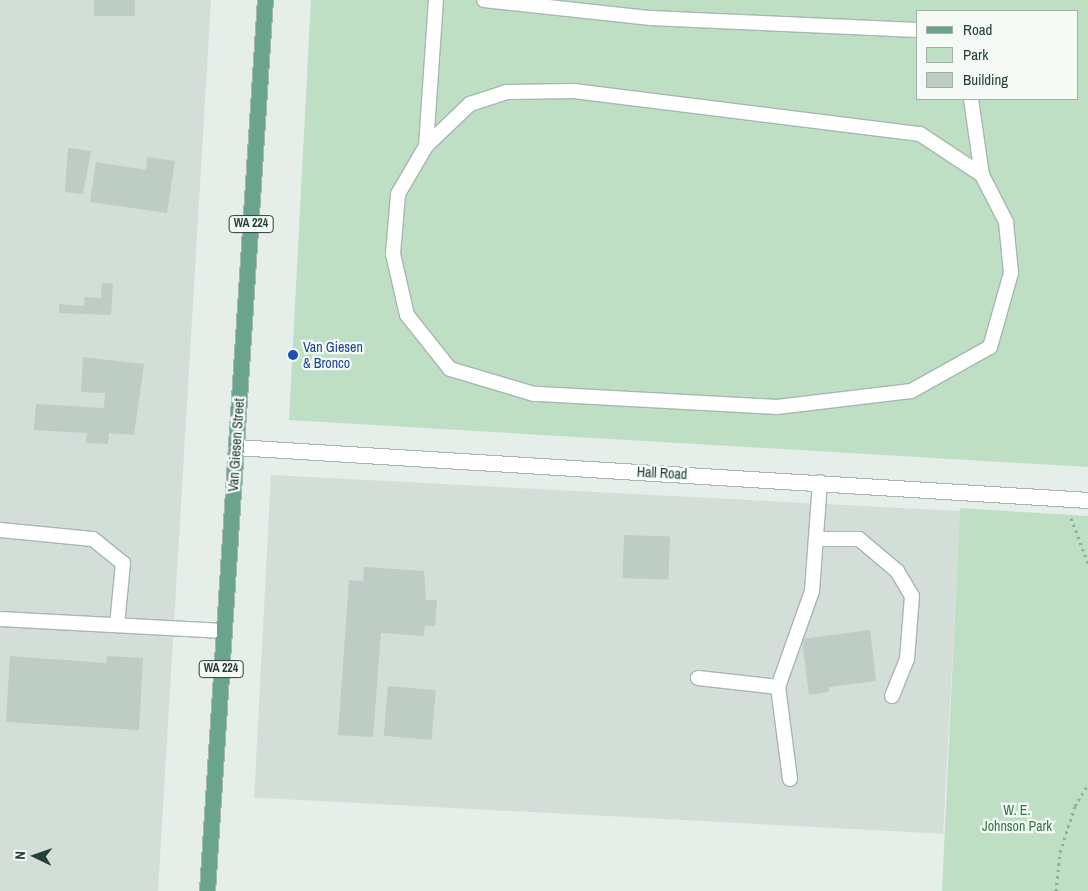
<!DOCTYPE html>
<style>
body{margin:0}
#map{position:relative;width:1088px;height:891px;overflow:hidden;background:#e5eee9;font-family:"Archivo Narrow",sans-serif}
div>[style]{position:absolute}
.built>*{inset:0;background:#d3ded8;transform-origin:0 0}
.green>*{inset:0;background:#bedfc3}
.building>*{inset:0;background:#bdccc4;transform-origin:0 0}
.path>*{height:3px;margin-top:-1.5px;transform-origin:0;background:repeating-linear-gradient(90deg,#86b19e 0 2.5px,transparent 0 6.5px)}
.roads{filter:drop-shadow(1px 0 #a7b6af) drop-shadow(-1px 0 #a7b6af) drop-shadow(0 1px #a7b6af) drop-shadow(0 -1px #a7b6af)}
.service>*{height:14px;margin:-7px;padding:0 7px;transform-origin:7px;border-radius:7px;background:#fff}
.minor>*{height:15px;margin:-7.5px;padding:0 7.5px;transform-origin:7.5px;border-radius:7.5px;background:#fff}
.primary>*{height:15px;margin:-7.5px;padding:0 7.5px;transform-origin:7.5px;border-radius:7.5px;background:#6aa38e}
.dots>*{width:14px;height:14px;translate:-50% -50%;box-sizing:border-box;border:2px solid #f6faf7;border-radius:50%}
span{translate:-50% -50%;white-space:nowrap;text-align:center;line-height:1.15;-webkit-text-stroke:4.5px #f6faf7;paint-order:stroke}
.shield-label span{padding:1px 4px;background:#f6faf7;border:1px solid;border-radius:4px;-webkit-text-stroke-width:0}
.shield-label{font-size:12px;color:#244035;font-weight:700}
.transit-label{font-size:14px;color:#164399}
.left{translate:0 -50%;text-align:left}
.street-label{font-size:14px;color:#244035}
.park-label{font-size:14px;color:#2e7742}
.legend{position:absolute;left:916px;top:10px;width:162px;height:90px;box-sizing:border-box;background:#f6faf7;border:1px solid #a2b0a9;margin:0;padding:6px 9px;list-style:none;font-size:15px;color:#244035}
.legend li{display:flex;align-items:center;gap:10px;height:25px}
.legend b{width:25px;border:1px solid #a2b0a9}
.north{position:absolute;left:10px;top:831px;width:50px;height:50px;-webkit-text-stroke:4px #f6faf7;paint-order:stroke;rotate:273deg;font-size:14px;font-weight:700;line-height:20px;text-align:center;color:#244035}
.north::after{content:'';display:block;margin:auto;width:18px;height:22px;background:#244035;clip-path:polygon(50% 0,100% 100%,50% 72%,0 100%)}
</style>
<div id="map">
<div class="built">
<i style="clip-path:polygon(0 0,211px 0,158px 891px,0 891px)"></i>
<i style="left:271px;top:475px;width:690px;height:323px;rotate:3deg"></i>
</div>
<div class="green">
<i style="clip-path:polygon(evenodd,311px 0,1088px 0,1088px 467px,289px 420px,311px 0,917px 11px,1077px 11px,1077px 99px,917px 99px,917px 11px)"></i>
<i style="clip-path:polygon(960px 508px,1088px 516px,1088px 891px,942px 891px)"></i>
</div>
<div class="building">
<i style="left:94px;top:0;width:41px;height:16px"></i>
<i style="clip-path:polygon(68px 148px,91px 151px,83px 194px,65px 192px)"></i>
<i style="clip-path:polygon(147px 157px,175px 161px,167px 213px,90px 202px,96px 162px,146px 170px)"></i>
<i style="clip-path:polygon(102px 283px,113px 284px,111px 315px,59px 313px,59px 304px,84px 306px,85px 297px,101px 298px)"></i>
<i style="clip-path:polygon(83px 357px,144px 364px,134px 435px,109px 433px,108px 444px,86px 443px,87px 433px,34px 430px,36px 404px,104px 408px,105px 393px,81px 392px)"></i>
<i style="left:624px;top:535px;width:46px;height:43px;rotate:2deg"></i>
<i style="clip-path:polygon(364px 567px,424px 571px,426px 600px,437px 600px,435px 626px,425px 626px,424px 636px,381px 633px,373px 737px,338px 735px,349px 580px,363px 581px)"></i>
<i style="clip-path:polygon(870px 630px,876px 681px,829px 687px,829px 692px,809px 695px,802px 639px)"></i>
<i style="clip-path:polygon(10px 656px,106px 663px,107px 656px,143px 658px,139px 730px,6px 722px)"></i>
<i style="left:388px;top:686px;width:48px;height:50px;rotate:5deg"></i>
</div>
<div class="path">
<i style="left:1071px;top:518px;width:48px;rotate:69.3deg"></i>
<i style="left:1056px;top:891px;width:39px;rotate:-84deg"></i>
<i style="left:1060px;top:852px;width:48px;rotate:-71.9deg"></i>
<i style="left:1075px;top:806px;width:26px;rotate:-59deg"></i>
</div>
<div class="roads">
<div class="service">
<i style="left:484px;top:0;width:168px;rotate:6.2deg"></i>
<i style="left:651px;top:18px;width:266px;rotate:2.6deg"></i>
<i style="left:971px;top:99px;width:77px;rotate:81.8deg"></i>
<i style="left:982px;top:175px;width:53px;rotate:62.9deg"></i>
<i style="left:1006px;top:222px;width:51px;rotate:84.4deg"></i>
<i style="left:1011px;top:273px;width:77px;rotate:105.8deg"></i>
<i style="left:990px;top:347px;width:90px;rotate:150.9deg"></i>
<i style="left:911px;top:391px;width:135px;rotate:173.2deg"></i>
<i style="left:777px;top:407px;width:243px;rotate:-176.9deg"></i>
<i style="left:534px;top:394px;width:88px;rotate:-163.4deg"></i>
<i style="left:450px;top:369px;width:69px;rotate:-128.5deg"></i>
<i style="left:407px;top:315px;width:63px;rotate:-102.9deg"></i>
<i style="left:393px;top:254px;width:60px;rotate:-85.2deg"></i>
<i style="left:398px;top:194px;width:56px;rotate:-59.7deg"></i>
<i style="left:426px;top:146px;width:61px;rotate:-43.7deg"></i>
<i style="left:470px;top:104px;width:38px;rotate:-18deg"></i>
<i style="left:506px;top:92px;width:68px;rotate:-0.8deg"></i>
<i style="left:574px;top:91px;width:349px;rotate:7.1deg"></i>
<i style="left:920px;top:134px;width:74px;rotate:33.5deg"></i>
<i style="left:426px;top:146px;width:146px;rotate:-86.1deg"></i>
<i style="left:0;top:530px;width:93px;rotate:5.5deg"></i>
<i style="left:93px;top:539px;width:38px;rotate:39deg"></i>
<i style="left:123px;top:563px;width:62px;rotate:95.5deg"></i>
<i style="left:818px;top:539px;width:41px"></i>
<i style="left:859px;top:539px;width:50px;rotate:40.1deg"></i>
<i style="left:897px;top:571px;width:29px;rotate:59deg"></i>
<i style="left:912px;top:596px;width:63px;rotate:94.5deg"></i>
<i style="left:907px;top:659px;width:40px;rotate:112deg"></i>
<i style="left:0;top:619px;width:224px;rotate:3.1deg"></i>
<i style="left:698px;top:678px;width:81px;rotate:6.4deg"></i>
<i style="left:790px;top:779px;width:93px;rotate:-97.4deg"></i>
<i style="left:778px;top:687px;width:102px;rotate:-70.5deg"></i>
<i style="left:812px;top:591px;width:109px;rotate:-85.8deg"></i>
</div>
<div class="minor">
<i style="left:236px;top:447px;width:854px;rotate:3.56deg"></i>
</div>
<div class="primary">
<i style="left:207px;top:891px;width:893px;rotate:-86.28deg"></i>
</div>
</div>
<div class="dots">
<i style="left:293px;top:355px;background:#1a4fb4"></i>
</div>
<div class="shield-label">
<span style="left:251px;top:224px">WA 224</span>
<span style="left:221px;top:669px">WA 224</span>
</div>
<div class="transit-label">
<span class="left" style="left:303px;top:355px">Van Giesen<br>&amp; Bronco</span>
</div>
<div class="street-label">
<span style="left:236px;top:445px;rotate:-86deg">Van Giesen Street</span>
<span style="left:662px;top:473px;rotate:3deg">Hall Road</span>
</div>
<div class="park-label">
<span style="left:1017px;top:818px">W. E.<br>Johnson Park</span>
</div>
<ul class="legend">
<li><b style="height:6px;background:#6aa38e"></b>Road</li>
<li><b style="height:14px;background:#bedfc3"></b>Park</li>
<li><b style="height:14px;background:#bdccc4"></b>Building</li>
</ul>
<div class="north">N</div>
</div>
